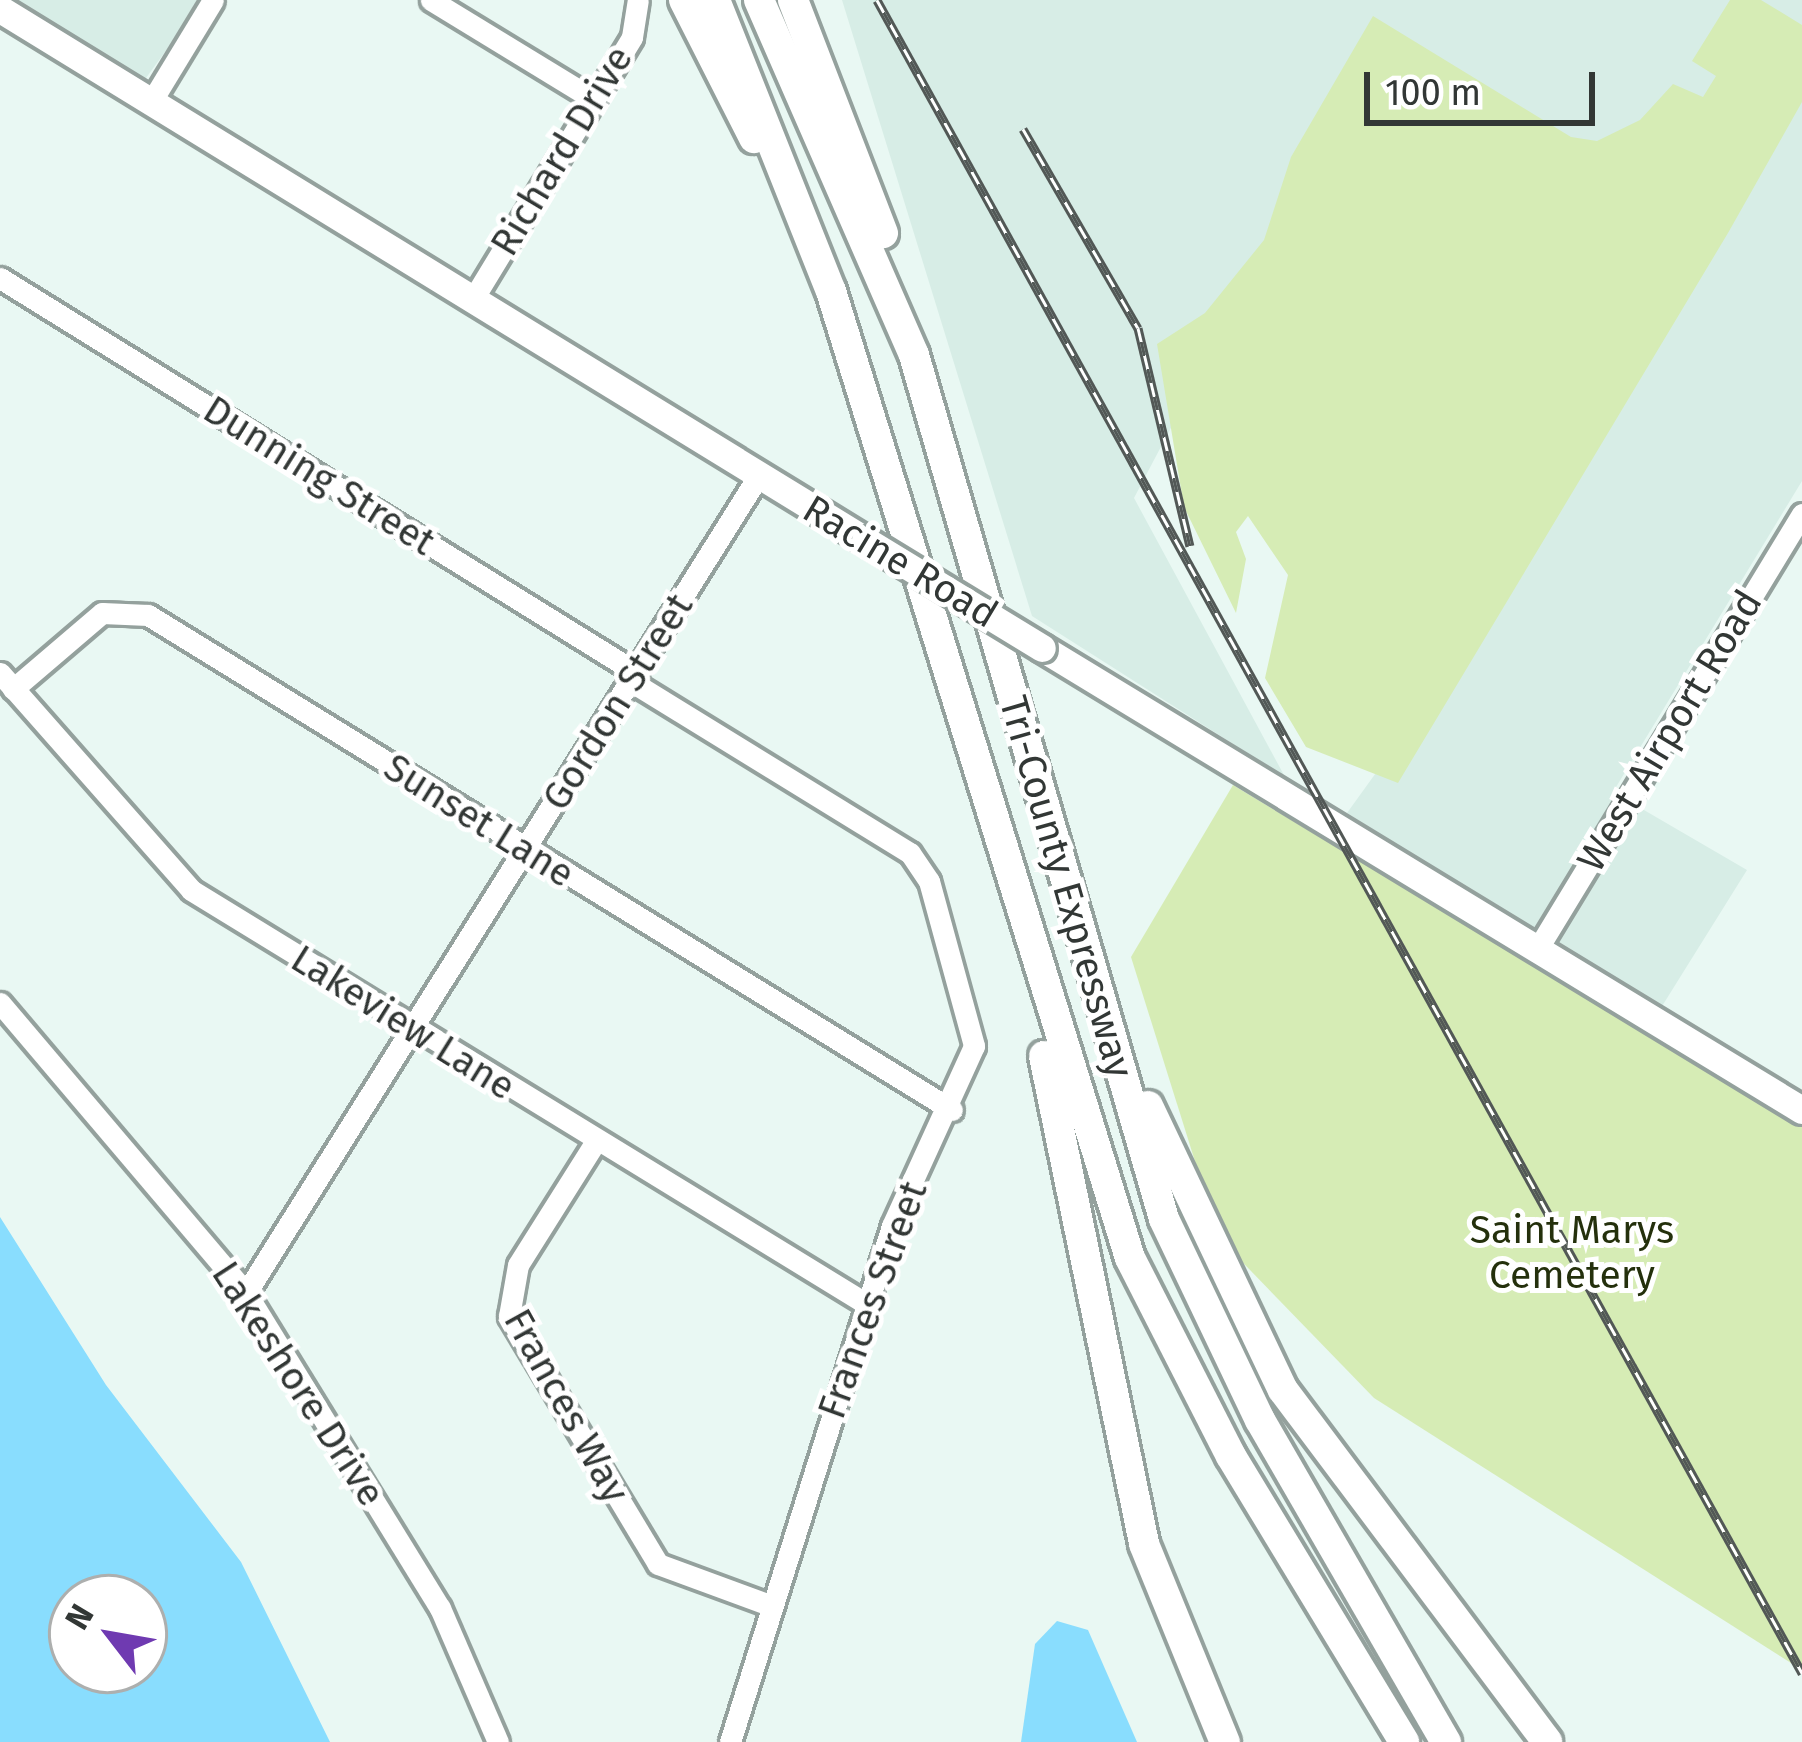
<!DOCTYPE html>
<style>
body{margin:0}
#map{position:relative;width:1802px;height:1742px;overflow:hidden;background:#e9f8f3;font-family:"Fira Sans",sans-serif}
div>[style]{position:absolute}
.built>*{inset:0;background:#d7ede6}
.green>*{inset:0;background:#d6ecb5}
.water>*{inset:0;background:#89ddfe}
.roads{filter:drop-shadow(3px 0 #94a19d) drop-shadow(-3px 0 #94a19d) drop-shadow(0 3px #94a19d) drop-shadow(0 -3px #94a19d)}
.minor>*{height:21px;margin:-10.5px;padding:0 10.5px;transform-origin:10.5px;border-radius:10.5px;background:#fff}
.major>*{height:27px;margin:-13.5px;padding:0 13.5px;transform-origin:13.5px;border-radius:13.5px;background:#fff}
.highway>*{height:30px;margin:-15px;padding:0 15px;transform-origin:15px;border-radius:15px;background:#fff}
.rail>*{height:9px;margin-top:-4.5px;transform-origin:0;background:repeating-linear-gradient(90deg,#fff 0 14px,#525856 0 28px);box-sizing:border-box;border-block:3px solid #525856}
.bridges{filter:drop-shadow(3px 0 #94a19d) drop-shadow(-3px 0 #94a19d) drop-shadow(0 3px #94a19d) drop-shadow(0 -3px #94a19d)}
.major-bridge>*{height:27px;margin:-13.5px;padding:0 13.5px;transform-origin:13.5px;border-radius:13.5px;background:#fff}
span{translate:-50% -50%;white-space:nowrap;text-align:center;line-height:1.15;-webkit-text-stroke:10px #fff;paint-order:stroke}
.street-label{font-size:39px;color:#323735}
.park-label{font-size:39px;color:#24300c}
.north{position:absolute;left:48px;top:1574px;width:120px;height:120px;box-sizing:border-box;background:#fff;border:3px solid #adafae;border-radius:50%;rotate:301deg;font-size:33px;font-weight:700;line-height:48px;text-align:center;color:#323735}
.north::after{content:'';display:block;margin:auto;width:42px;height:54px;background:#6f3ab1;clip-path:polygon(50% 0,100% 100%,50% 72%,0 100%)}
.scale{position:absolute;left:1364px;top:72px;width:231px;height:54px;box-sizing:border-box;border:6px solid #323735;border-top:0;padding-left:15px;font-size:36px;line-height:42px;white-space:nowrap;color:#323735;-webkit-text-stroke:9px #fff;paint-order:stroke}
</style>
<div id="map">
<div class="built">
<i style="clip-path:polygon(7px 0,203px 0,143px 82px)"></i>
<i style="clip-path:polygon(842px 0,1802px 0,1802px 481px,1613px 792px,1747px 870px,1659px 1011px,1347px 813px,1456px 662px,1379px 32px,1134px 498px,1285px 777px,1032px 616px)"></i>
</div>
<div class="green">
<i style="clip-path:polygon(1730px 0,1761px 0,1802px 25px,1802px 102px,1728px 233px,1398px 783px,1306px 747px,1265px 678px,1288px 575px,1248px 516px,1236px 532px,1246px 559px,1236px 613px,1184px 507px,1157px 344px,1205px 313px,1264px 240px,1291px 157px,1373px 16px,1571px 137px,1597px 141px,1640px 120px,1673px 84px,1703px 97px,1716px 76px,1692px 61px)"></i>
<i style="clip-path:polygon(1233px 785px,1802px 1127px,1802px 1670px,1374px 1398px,1219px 1238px,1131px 957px)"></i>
</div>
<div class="water">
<i style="clip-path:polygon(evenodd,0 1217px,106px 1385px,241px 1562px,330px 1742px,0 1742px,0 1217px,72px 1598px,144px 1598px,144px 1670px,72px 1670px,72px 1598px)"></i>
<i style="clip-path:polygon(1057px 1621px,1088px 1630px,1137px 1742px,1021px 1742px,1035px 1644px)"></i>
</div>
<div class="roads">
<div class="minor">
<i style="left:431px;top:0;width:192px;rotate:31.4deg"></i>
<i style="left:151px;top:102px;width:119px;rotate:-58.7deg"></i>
<i style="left:0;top:278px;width:750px;rotate:31.8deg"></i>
<i style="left:473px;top:299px;width:306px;rotate:-58.7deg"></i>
<i style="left:632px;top:37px;width:37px;rotate:-81deg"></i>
<i style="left:0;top:673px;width:289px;rotate:48.6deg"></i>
<i style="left:191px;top:890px;width:790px;rotate:31.5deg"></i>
<i style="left:632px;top:682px;width:326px;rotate:31.6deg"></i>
<i style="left:910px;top:853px;width:34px;rotate:56deg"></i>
<i style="left:929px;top:881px;width:171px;rotate:74.7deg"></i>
<i style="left:974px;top:1046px;width:198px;rotate:114.5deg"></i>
<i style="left:892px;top:1226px;width:541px;rotate:107.43deg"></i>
<i style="left:13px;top:689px;width:117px;rotate:-40.5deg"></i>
<i style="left:102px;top:613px;width:46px;rotate:2.5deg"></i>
<i style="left:148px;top:615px;width:944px;rotate:31.62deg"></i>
<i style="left:1538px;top:948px;width:508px;rotate:-58.69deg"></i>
<i style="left:0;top:1003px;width:380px;rotate:49.7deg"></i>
<i style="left:246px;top:1293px;width:370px;rotate:58.4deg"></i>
<i style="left:440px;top:1608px;width:146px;rotate:66.6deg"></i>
<i style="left:596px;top:1141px;width:146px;rotate:122.2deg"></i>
<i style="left:518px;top:1265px;width:52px;rotate:100deg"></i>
<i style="left:509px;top:1316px;width:289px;rotate:59deg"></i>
<i style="left:658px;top:1564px;width:121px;rotate:20.2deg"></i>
<i style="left:246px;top:1293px;width:966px;rotate:-57.91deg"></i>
</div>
<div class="major">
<i style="left:0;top:9px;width:1015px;rotate:31.54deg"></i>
<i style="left:1042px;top:648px;width:889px;rotate:31.3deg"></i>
</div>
<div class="highway">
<i style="left:684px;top:0;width:155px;rotate:63.1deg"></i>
<i style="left:715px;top:0;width:313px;rotate:68.3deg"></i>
<i style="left:831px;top:291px;width:1012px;rotate:72.82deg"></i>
<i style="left:1130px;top:1258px;width:222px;rotate:63deg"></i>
<i style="left:1231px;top:1456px;width:334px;rotate:58.8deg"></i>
<i style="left:759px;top:0;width:387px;rotate:66.4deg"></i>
<i style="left:914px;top:355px;width:899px;rotate:73.86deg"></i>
<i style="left:1164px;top:1219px;width:223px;rotate:64.5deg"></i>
<i style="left:1260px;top:1420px;width:372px;rotate:60deg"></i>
<i style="left:793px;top:0;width:250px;rotate:68.9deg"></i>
<i style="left:1044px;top:1056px;width:498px;rotate:78.4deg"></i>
<i style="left:1144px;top:1544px;width:214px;rotate:67.8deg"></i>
<i style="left:1148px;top:1106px;width:314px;rotate:64.6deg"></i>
<i style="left:1283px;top:1390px;width:440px;rotate:53.1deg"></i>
</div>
</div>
<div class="rail">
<i style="left:877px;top:0;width:1912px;rotate:61.06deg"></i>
<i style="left:1023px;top:129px;width:230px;rotate:60deg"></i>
<i style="left:1138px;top:328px;width:224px;rotate:76.6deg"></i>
</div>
<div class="bridges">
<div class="major-bridge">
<i style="left:865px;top:540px;width:207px;rotate:31.4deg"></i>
</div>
</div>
<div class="street-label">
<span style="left:562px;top:151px;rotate:-59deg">Richard Drive</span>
<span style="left:319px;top:476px;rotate:32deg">Dunning Street</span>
<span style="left:900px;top:562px;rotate:31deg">Racine Road</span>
<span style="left:618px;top:702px;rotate:-58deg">Gordon Street</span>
<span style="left:1670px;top:731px;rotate:-59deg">West Airport Road</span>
<span style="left:479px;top:821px;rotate:32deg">Sunset Lane</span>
<span style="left:1066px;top:887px;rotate:74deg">Tri-County Expressway</span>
<span style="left:403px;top:1023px;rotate:32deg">Lakeview Lane</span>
<span style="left:873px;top:1300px;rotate:-70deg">Frances Street</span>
<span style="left:298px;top:1384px;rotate:57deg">Lakeshore Drive</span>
<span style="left:566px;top:1406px;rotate:61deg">Frances Way</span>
</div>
<div class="park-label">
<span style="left:1572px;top:1253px">Saint Marys<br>Cemetery</span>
</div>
<div class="north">N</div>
<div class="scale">100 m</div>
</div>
